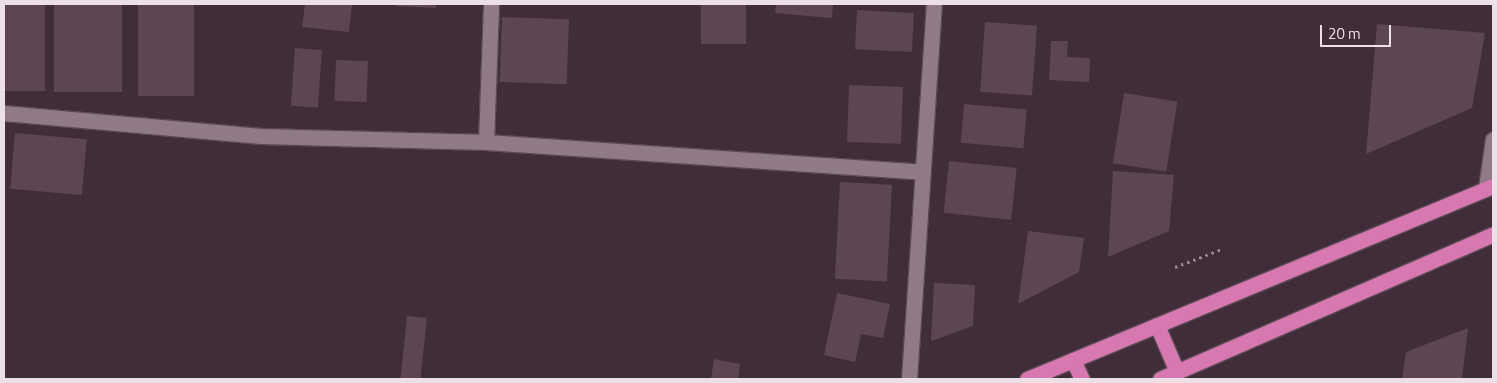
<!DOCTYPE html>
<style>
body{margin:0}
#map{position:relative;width:1497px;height:383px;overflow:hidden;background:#412d39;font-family:"Titillium Web",sans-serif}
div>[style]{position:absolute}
.building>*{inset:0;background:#5b4651;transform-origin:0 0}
.path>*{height:3px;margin-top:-1.5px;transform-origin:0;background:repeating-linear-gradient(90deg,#9b8a94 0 2.5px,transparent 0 6.5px)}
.roads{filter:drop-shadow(1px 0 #5a4a53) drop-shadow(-1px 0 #5a4a53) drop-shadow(0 1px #5a4a53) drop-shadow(0 -1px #5a4a53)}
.minor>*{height:15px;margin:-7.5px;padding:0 7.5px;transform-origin:7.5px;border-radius:7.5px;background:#917a87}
.highway>*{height:15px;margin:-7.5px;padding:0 7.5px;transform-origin:7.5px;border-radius:7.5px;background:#d778b1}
span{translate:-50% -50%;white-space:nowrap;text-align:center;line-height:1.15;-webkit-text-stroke:5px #412d39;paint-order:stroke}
.frame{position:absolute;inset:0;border:5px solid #ecdfe6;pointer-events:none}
.scale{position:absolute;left:1320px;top:25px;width:71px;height:22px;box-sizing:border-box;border:2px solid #ecdfe6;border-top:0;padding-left:6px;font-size:15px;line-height:18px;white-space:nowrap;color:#ecdfe6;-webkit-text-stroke:4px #412d39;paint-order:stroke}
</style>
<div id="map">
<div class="building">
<i style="left:4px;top:4px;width:41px;height:87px"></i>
<i style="left:54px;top:4px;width:68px;height:88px"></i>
<i style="left:138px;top:4px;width:56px;height:92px"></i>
<i style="clip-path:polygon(305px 4px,352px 4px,349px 32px,302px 27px)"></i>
<i style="clip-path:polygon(396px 4px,436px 4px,436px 8px,396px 6px)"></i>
<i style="left:701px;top:4px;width:45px;height:40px"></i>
<i style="clip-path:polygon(776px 4px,833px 4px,832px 18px,775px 13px)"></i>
<i style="left:857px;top:10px;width:57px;height:39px;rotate:3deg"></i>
<i style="left:502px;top:17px;width:67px;height:65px;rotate:2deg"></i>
<i style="left:985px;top:22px;width:52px;height:70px;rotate:4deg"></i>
<i style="clip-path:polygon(1377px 24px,1485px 33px,1472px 108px,1366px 154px)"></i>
<i style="clip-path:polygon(1051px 41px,1068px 41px,1067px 57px,1090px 58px,1089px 82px,1049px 80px)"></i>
<i style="left:295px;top:48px;width:27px;height:58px;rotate:4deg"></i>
<i style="left:336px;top:60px;width:32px;height:41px;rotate:2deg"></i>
<i style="left:849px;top:85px;width:54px;height:57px;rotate:2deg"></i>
<i style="left:1124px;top:93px;width:54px;height:71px;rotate:9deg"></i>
<i style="left:964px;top:104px;width:63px;height:39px;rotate:5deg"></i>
<i style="left:15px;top:133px;width:72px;height:56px;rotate:5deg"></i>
<i style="left:949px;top:161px;width:68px;height:52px;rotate:6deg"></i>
<i style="clip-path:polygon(1113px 171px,1174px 175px,1169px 231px,1108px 257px)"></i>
<i style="left:840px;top:182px;width:52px;height:97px;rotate:3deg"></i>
<i style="clip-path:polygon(1028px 231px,1084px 238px,1079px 272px,1018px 304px)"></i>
<i style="clip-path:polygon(934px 283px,975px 285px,973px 326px,931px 341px)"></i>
<i style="clip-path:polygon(837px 293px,890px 304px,883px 338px,861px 334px,855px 362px,824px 355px)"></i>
<i style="left:407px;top:316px;width:20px;height:63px;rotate:6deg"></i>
<i style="clip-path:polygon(1468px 328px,1462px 379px,1402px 379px,1406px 352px)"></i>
<i style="clip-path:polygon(714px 359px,740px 364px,738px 379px,711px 379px)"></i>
</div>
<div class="path">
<i style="left:1175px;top:267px;width:50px;rotate:-21deg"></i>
</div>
<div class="roads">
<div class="minor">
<i style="left:4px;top:113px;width:258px;rotate:5.1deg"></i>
<i style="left:261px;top:136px;width:225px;rotate:1.5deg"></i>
<i style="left:486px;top:142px;width:437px;rotate:3.9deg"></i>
<i style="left:486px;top:142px;width:138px;rotate:-87.9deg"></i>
<i style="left:1486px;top:188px;width:49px;rotate:-81.9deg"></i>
<i style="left:909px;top:379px;width:376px;rotate:-86.2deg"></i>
</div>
<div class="highway">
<i style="left:1157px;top:325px;width:51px;rotate:66.9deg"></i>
<i style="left:1073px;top:360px;width:21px;rotate:65deg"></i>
<i style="left:1027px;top:379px;width:504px;rotate:-22.5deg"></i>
<i style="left:1160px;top:379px;width:363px;rotate:-23.5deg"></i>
</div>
</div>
<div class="frame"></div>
<div class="scale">20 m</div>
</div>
